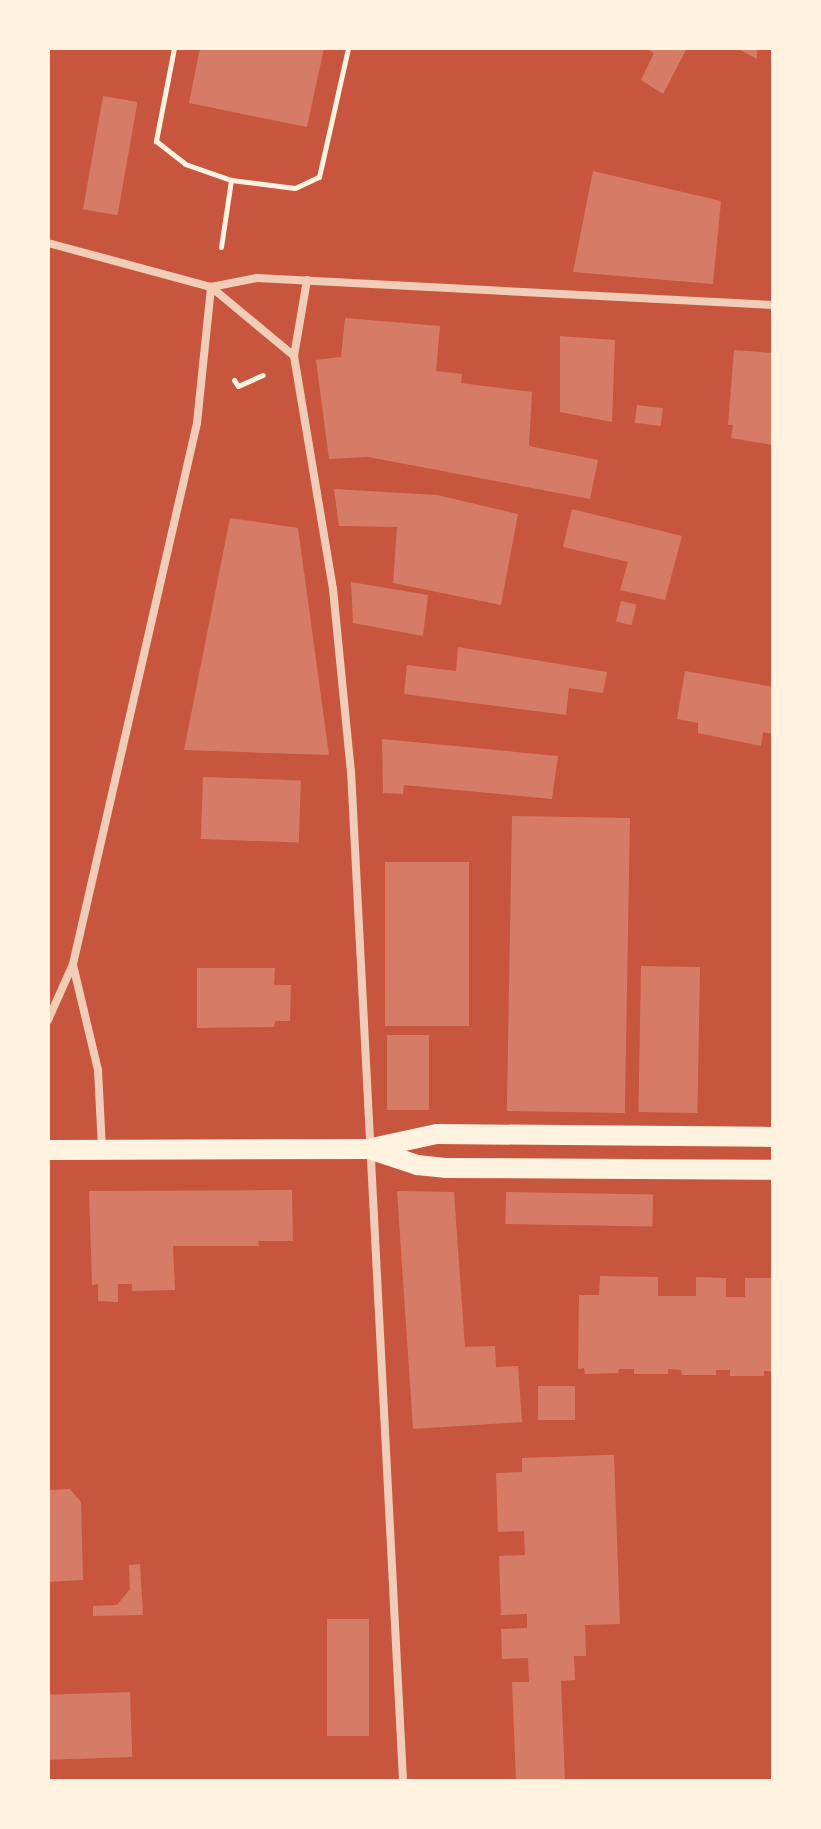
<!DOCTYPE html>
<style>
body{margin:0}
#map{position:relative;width:821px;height:1829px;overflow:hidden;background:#c8553d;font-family:"IBM Plex Serif",serif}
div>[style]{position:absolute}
.building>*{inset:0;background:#d67c66;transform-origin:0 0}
.path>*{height:5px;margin:-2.5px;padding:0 2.5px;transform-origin:2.5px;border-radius:2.5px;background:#fff3e0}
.minor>*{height:8px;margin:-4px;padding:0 4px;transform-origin:4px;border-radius:4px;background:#f1ccb7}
.primary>*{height:20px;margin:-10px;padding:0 10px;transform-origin:10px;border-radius:10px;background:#fff3e0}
span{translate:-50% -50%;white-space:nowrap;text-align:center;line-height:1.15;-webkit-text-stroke:7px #fff3e0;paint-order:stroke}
.frame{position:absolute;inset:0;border:50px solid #fff3e0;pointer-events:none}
</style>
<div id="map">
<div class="building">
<i style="clip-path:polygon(200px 48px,324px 48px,307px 127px,189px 103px)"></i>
<i style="clip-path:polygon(645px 48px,687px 48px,663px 94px,641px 80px,654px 53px)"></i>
<i style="clip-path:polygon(736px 48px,757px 48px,757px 59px)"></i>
<i style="left:103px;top:96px;width:35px;height:115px;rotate:10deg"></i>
<i style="clip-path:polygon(593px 171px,721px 201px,713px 284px,573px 272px)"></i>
<i style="clip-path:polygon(345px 318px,440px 326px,436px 371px,462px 374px,461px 383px,532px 392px,529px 446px,598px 460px,590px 499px,368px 457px,329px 459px,316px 360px,341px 357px)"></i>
<i style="clip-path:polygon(560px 336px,615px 340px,612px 422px,560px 412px)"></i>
<i style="clip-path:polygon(734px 350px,773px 353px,773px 445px,731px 438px,733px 425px,728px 425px)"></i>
<i style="left:637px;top:405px;width:26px;height:18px;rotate:7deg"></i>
<i style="clip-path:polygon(334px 489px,437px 495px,518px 514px,501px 605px,393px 583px,397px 527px,339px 526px)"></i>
<i style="clip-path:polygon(572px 509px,682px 536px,665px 600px,620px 590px,628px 562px,563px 547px)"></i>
<i style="clip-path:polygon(230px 518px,298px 528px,329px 755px,184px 750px)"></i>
<i style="clip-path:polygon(351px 582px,428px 595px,423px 636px,353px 623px)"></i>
<i style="left:621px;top:601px;width:16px;height:21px;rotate:14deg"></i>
<i style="clip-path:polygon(458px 647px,607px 672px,603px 693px,569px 688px,566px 715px,404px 694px,407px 665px,456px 671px)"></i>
<i style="clip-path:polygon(685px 671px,773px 687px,773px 734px,763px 732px,761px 746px,698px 733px,698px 723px,677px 719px)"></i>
<i style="clip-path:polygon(382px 739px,558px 756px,552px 799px,404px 785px,403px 794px,383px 793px)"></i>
<i style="left:203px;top:777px;width:98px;height:62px;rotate:2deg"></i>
<i style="left:512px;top:816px;width:118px;height:295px;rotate:1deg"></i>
<i style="left:469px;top:862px;width:164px;height:84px;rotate:90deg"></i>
<i style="left:641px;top:966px;width:59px;height:146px;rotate:1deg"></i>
<i style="clip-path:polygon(197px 968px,275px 968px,274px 985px,291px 985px,290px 1021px,275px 1021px,274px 1027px,197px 1028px)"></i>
<i style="left:429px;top:1035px;width:75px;height:42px;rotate:90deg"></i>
<i style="clip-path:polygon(292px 1190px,293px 1241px,258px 1241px,259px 1246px,173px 1246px,175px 1290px,132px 1291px,132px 1284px,118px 1284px,118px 1302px,98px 1301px,98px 1284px,92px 1285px,89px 1191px)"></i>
<i style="clip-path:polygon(397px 1191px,454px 1192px,465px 1347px,495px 1346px,496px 1367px,518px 1366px,522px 1422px,413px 1429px)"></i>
<i style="left:506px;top:1192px;width:147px;height:32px;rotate:1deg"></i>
<i style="clip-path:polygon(600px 1276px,658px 1277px,658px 1296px,696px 1296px,696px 1277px,726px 1278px,726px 1297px,745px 1297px,745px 1278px,773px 1278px,773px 1371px,764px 1371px,764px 1376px,730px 1376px,730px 1370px,716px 1370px,716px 1375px,682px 1375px,681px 1370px,668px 1369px,668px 1374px,634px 1374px,634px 1369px,619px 1369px,618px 1373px,585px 1374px,584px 1368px,578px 1369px,579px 1295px,599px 1295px)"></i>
<i style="left:538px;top:1386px;width:37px;height:34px"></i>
<i style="clip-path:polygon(608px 1455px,614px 1455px,620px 1624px,585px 1625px,586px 1656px,574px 1656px,575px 1680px,561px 1681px,565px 1781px,516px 1781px,512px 1682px,529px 1682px,528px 1658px,502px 1659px,501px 1629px,527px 1628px,527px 1614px,501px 1615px,499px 1556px,525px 1555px,524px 1531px,498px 1532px,496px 1473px,522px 1472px,522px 1458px)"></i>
<i style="clip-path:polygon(70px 1489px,81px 1502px,83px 1580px,48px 1582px,48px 1490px)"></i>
<i style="clip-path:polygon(140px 1564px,143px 1615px,93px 1616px,93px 1606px,117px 1605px,130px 1589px,129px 1565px)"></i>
<i style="left:327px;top:1619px;width:42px;height:117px"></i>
<i style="left:130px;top:1692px;width:65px;height:82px;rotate:88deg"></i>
</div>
<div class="path">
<i style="left:174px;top:48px;width:95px;rotate:101deg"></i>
<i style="left:156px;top:141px;width:37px;rotate:38deg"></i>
<i style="left:185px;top:164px;width:49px;rotate:19.2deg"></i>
<i style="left:231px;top:180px;width:64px;rotate:7.1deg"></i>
<i style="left:295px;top:188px;width:26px;rotate:-25deg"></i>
<i style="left:319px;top:177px;width:132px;rotate:-77.3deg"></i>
<i style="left:221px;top:247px;width:68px;rotate:-81.5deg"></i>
<i style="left:234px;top:380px;width:7px;rotate:56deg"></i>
<i style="left:238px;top:386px;width:27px;rotate:-24deg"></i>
</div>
<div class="minor">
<i style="left:48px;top:243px;width:169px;rotate:15.1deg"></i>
<i style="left:211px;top:287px;width:47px;rotate:-11.1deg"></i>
<i style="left:257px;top:278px;width:517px;rotate:3deg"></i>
<i style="left:307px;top:280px;width:77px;rotate:99.7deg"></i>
<i style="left:294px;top:356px;width:236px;rotate:80.5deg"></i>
<i style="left:333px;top:589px;width:183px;rotate:84.4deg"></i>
<i style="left:351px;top:771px;width:1011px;rotate:87.05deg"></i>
<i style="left:211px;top:287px;width:108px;rotate:39.7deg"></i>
<i style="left:73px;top:965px;width:108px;rotate:76.6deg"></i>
<i style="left:98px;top:1070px;width:79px;rotate:87.1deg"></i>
<i style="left:48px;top:1020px;width:61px;rotate:-65.9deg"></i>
<i style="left:73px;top:964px;width:555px;rotate:-77.09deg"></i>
<i style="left:197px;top:423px;width:137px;rotate:-84.1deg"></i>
</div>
<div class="primary">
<i style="left:372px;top:1148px;width:66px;rotate:-12.2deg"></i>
<i style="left:437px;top:1134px;width:336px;rotate:0.5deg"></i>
<i style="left:48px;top:1150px;width:321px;rotate:-0.2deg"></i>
<i style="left:369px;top:1149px;width:51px;rotate:18.4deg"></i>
<i style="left:417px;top:1165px;width:28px;rotate:6deg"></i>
<i style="left:445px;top:1168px;width:328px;rotate:0.3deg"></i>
</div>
<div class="frame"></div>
</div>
